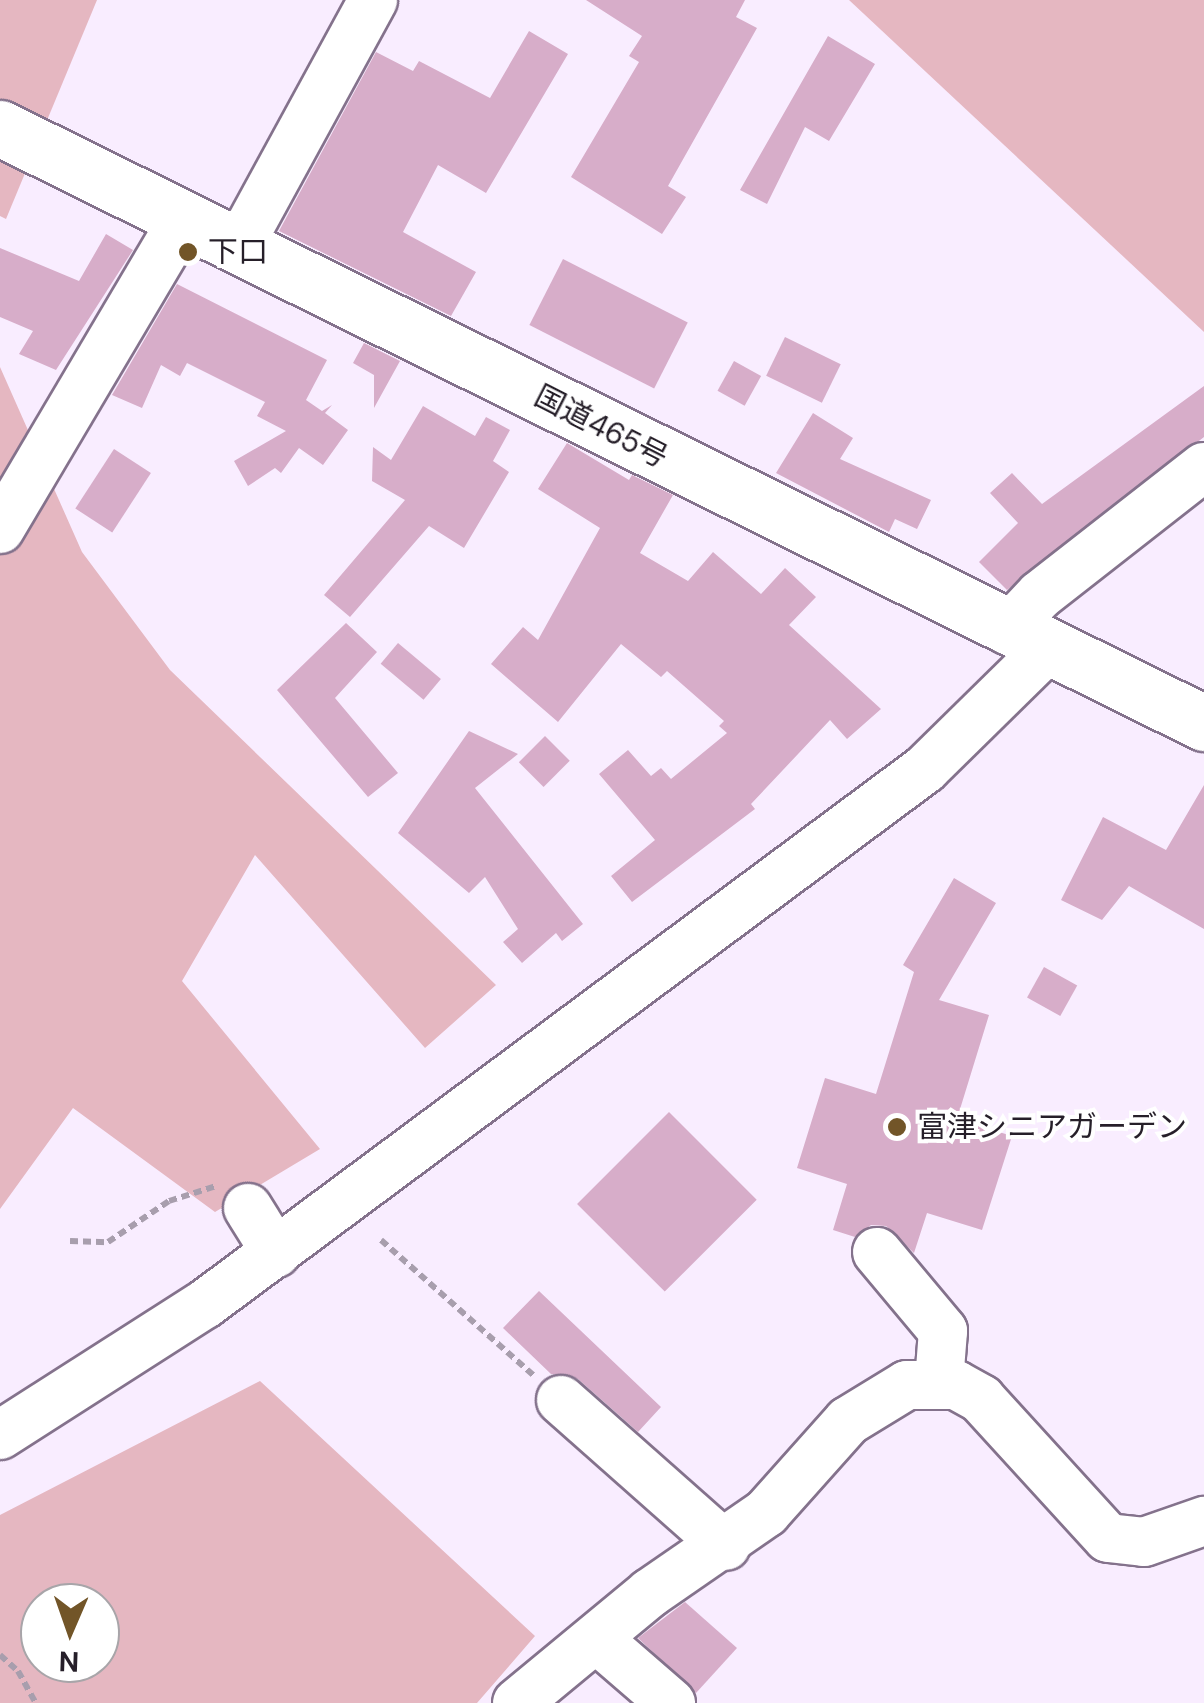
<!DOCTYPE html>
<meta charset="utf-8">
<style>
body{margin:0}
#map{position:relative;width:1204px;height:1703px;overflow:hidden;background:#f9edff;font-family:"DM Sans","Noto Sans JP",sans-serif}
div>[style]{position:absolute}
.green>*{inset:0;background:#e5b7c1}
.building>*{inset:0;background:#d7adc9;transform-origin:0 0}
.path>*{height:6px;margin-top:-3px;transform-origin:0;background:repeating-linear-gradient(90deg,#a89ead 0 8px,transparent 0 13px)}
.roads{filter:drop-shadow(2px 0 #84728c) drop-shadow(-2px 0 #84728c) drop-shadow(0 2px #84728c) drop-shadow(0 -2px #84728c)}
.minor>*{height:48px;margin:-24px;padding:0 24px;transform-origin:24px;border-radius:24px;background:#fff}
.highway>*{height:55px;margin:-27.5px;padding:0 27.5px;transform-origin:27.5px;border-radius:27.5px;background:#fff}
.dots>*{width:28px;height:28px;translate:-50% -50%;box-sizing:border-box;border:5px solid #fff;border-radius:50%}
span{translate:-50% -50%;white-space:nowrap;text-align:center;line-height:1.15;-webkit-text-stroke:8px #fff;paint-order:stroke}
.poi-label{font-size:30px;color:#261f29}
.left{translate:0 -50%;text-align:left}
.street-label{font-size:30px;color:#261f29}
.north{position:absolute;left:20px;top:1583px;width:100px;height:100px;box-sizing:border-box;background:#fff;border:2px solid #a8a5a9;border-radius:50%;rotate:182deg;font-size:28px;font-weight:700;line-height:40px;text-align:center;color:#261f29}
.north::after{content:'';display:block;margin:auto;width:35px;height:45px;background:#725528;clip-path:polygon(50% 0,100% 100%,50% 72%,0 100%)}
</style>
<div id="map">
<div class="green">
<i style="clip-path:polygon(0 0,97px 0,6px 219px,0 216px)"></i>
<i style="clip-path:polygon(849px 0,1204px 0,1204px 332px)"></i>
<i style="clip-path:polygon(0 367px,82px 552px,170px 670px,496px 985px,425px 1048px,255px 855px,182px 981px,320px 1149px,215px 1212px,73px 1108px,0 1209px)"></i>
<i style="clip-path:polygon(evenodd,260px 1381px,535px 1636px,477px 1703px,0 1703px,0 1515px,260px 1381px,40px 1603px,100px 1603px,100px 1663px,40px 1663px,40px 1603px)"></i>
</div>
<div class="building">
<i style="clip-path:polygon(586px 0,745px 0,736px 17px,757px 28px,668px 186px,686px 197px,662px 234px,571px 177px,639px 62px,629px 56px,642px 36px)"></i>
<i style="clip-path:polygon(529px 31px,568px 54px,486px 193px,438px 165px,403px 232px,476px 272px,451px 316px,279px 231px,376px 52px,413px 71px,419px 61px,490px 98px)"></i>
<i style="clip-path:polygon(828px 36px,875px 64px,829px 141px,805px 127px,767px 204px,740px 190px)"></i>
<i style="clip-path:polygon(106px 234px,133px 250px,56px 370px,19px 354px,33px 331px,0 317px,0 248px,79px 281px)"></i>
<i style="left:563px;top:259px;width:140px;height:74px;rotate:27deg"></i>
<i style="clip-path:polygon(177px 284px,327px 360px,306px 400px,322px 411px,332px 405px,325px 413px,348px 430px,323px 465px,299px 448px,281px 473px,275px 468px,248px 486px,234px 461px,286px 431px,257px 416px,265px 402px,187px 363px,180px 376px,161px 365px,142px 408px,112px 395px)"></i>
<i style="left:785px;top:337px;width:62px;height:43px;rotate:26deg"></i>
<i style="clip-path:polygon(364px 343px,400px 361px,374px 408px,374px 375px,353px 363px)"></i>
<i style="left:734px;top:361px;width:31px;height:34px;rotate:29deg"></i>
<i style="clip-path:polygon(1204px 386px,1204px 437px,1007px 590px,979px 562px,1018px 523px,990px 493px,1012px 473px,1042px 504px)"></i>
<i style="clip-path:polygon(423px 406px,475px 436px,486px 417px,510px 430px,493px 461px,509px 472px,464px 548px,429px 526px,350px 617px,324px 595px,405px 500px,372px 481px,373px 447px,391px 460px)"></i>
<i style="clip-path:polygon(813px 413px,853px 438px,840px 459px,931px 500px,917px 529px,895px 519px,889px 532px,776px 473px)"></i>
<i style="clip-path:polygon(567px 443px,629px 480px,632px 475px,673px 495px,640px 553px,688px 581px,713px 552px,761px 594px,785px 568px,816px 597px,789px 625px,881px 709px,847px 739px,830px 720px,751px 804px,755px 809px,632px 902px,611px 876px,655px 840px,599px 774px,628px 750px,651px 776px,661px 768px,671px 779px,727px 733px,719px 726px,724px 721px,667px 671px,661px 677px,621px 644px,558px 722px,491px 664px,523px 627px,538px 640px,600px 528px,538px 489px)"></i>
<i style="left:114px;top:449px;width:44px;height:71px;rotate:33deg"></i>
<i style="clip-path:polygon(346px 623px,377px 652px,335px 698px,398px 773px,368px 797px,277px 690px)"></i>
<i style="left:398px;top:643px;width:56px;height:27px;rotate:40deg"></i>
<i style="clip-path:polygon(469px 731px,518px 754px,475px 788px,583px 924px,562px 941px,556px 933px,522px 963px,503px 942px,518px 929px,485px 877px,469px 893px,398px 833px)"></i>
<i style="left:545px;top:736px;width:35px;height:37px;rotate:45deg"></i>
<i style="clip-path:polygon(1204px 785px,1204px 929px,1129px 886px,1102px 920px,1061px 900px,1103px 817px,1166px 850px)"></i>
<i style="clip-path:polygon(954px 878px,996px 903px,939px 1000px,989px 1015px,957px 1119px,1012px 1136px,982px 1230px,927px 1213px,914px 1253px,886px 1226px,871px 1225px,855px 1237px,833px 1230px,847px 1184px,797px 1168px,825px 1078px,876px 1094px,914px 972px,903px 965px)"></i>
<i style="left:1044px;top:967px;width:38px;height:35px;rotate:29deg"></i>
<i style="left:669px;top:1112px;width:124px;height:130px;rotate:45deg"></i>
<i style="clip-path:polygon(539px 1291px,661px 1407px,638px 1432px,578px 1379px,551px 1374px,503px 1328px)"></i>
<i style="clip-path:polygon(685px 1602px,737px 1648px,696px 1693px,638px 1638px)"></i>
</div>
<div class="path">
<i style="left:381px;top:1240px;width:205px;rotate:41.6deg"></i>
<i style="left:70px;top:1241px;width:38px;rotate:2deg"></i>
<i style="left:108px;top:1242px;width:73px;rotate:-33.9deg"></i>
<i style="left:169px;top:1201px;width:49px;rotate:-17.7deg"></i>
<i style="left:0;top:1655px;width:24px;rotate:42deg"></i>
<i style="left:18px;top:1671px;width:37px;rotate:61deg"></i>
</div>
<div class="roads">
<div class="minor">
<i style="left:239px;top:246px;width:280px;rotate:-61.4deg"></i>
<i style="left:0;top:529px;width:360px;rotate:-59.4deg"></i>
<i style="left:1007px;top:630px;width:48px;rotate:-46.7deg"></i>
<i style="left:1040px;top:595px;width:208px;rotate:-38deg"></i>
<i style="left:248px;top:1208px;width:53px;rotate:58.1deg"></i>
<i style="left:877px;top:1252px;width:103px;rotate:50.1deg"></i>
<i style="left:943px;top:1331px;width:51px;rotate:94.5deg"></i>
<i style="left:561px;top:1400px;width:220px;rotate:41.5deg"></i>
<i style="left:0;top:1435px;width:243px;rotate:-32.6deg"></i>
<i style="left:205px;top:1304px;width:897px;rotate:-36.61deg"></i>
<i style="left:925px;top:769px;width:171px;rotate:-44.5deg"></i>
<i style="left:597px;top:1639px;width:98px;rotate:40.9deg"></i>
<i style="left:517px;top:1703px;width:173px;rotate:-39.6deg"></i>
<i style="left:650px;top:1593px;width:141px;rotate:-34.6deg"></i>
<i style="left:766px;top:1513px;width:123px;rotate:-48.3deg"></i>
<i style="left:848px;top:1421px;width:69px;rotate:-31.4deg"></i>
<i style="left:907px;top:1385px;width:49px"></i>
<i style="left:956px;top:1385px;width:29px;rotate:29deg"></i>
<i style="left:981px;top:1399px;width:188px;rotate:47.6deg"></i>
<i style="left:1108px;top:1538px;width:36px;rotate:6deg"></i>
<i style="left:1144px;top:1542px;width:64px;rotate:-19.3deg"></i>
</div>
<div class="highway">
<i style="left:0;top:128px;width:1343px;rotate:26.3deg"></i>
</div>
</div>
<div class="dots">
<i style="left:188px;top:252px;background:#725528"></i>
<i style="left:897px;top:1127px;background:#725528"></i>
</div>
<div class="poi-label">
<span class="left" style="left:208px;top:252px">下口</span>
<span class="left" style="left:917px;top:1127px">富津シニアガーデン</span>
</div>
<div class="street-label">
<span style="left:601px;top:427px;rotate:27deg">国道465号</span>
</div>
<div class="north">N</div>
</div>
